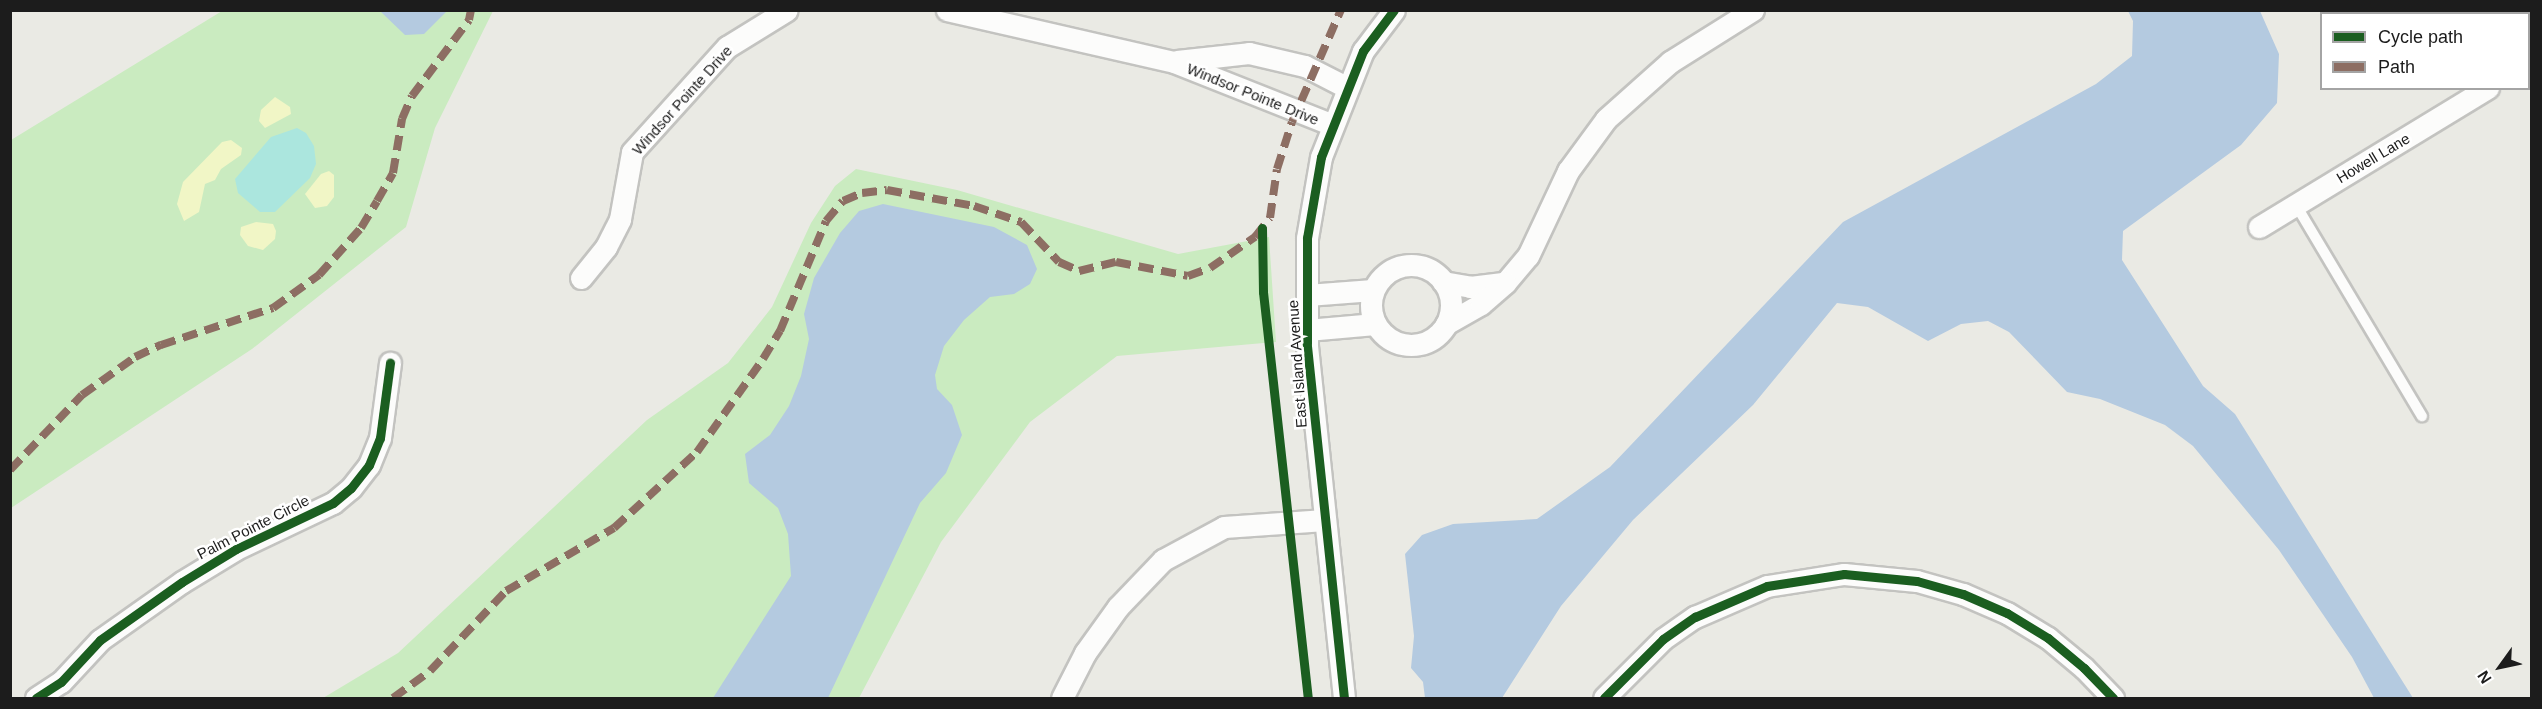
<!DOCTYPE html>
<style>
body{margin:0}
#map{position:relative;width:2542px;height:709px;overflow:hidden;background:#eaeae4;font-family:Arial,sans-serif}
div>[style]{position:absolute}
.grass>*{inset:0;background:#caebc0}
.sand>*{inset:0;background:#f1f6c6}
.pitch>*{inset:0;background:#abe6de}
.water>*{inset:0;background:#b4cae0}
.roads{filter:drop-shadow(2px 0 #c3c3c0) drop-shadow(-2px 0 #c3c3c0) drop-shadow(0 2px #c3c3c0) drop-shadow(0 -2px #c3c3c0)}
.lane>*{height:10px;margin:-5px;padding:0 5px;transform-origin:5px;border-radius:5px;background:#fcfcfb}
.street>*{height:21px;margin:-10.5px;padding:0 10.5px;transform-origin:10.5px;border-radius:10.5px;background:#fcfcfb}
.street>.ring{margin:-10.5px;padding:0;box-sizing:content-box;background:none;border:21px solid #fcfcfb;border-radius:50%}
.quiet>*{height:8px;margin-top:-4px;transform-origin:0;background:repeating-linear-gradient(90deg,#8d6e63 0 15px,transparent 0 23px)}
.cycleway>*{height:9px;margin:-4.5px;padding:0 4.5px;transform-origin:4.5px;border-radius:4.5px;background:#1b5e20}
span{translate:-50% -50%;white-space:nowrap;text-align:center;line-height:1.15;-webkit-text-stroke:5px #fff;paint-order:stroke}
.street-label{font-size:15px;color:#1c1c1c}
.frame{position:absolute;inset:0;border:12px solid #1c1c1c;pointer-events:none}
.legend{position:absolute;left:2320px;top:12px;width:210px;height:78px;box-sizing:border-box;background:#fff;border:2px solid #a4a4a4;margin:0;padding:8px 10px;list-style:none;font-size:18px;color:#1c1c1c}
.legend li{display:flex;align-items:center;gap:12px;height:30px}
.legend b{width:30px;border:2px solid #a4a4a4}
.north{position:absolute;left:2470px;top:637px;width:60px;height:60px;-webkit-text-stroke:4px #fff;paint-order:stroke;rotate:237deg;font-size:16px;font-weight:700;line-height:24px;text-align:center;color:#1c1c1c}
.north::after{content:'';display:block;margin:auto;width:21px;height:27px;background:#1c1c1c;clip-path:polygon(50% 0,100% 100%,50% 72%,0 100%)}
</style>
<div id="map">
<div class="grass">
<i style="clip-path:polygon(222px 11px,493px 11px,435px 128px,406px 227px,252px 349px,11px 508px,11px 140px)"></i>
<i style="clip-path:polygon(856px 169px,957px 190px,1178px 254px,1269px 237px,1276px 342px,1117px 356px,1030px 422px,941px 542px,859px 698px,323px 698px,398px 653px,647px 420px,728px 363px,772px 307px,811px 223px,835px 186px)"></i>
</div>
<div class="sand">
<i style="clip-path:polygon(275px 97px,290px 107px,291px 114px,265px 128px,259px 121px,261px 110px)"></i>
<i style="clip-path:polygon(231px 140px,242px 148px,241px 155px,221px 169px,215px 180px,205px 184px,199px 212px,184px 221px,177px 204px,183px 182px,222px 142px)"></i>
<i style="clip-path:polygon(329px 171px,334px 175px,334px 197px,327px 206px,315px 208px,305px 194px,321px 174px)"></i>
<i style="clip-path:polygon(256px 222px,273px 224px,276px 231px,275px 239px,263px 250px,248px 246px,240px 235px,241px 227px)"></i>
</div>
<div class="pitch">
<i style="clip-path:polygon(297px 128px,306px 133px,314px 146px,316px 164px,310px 178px,275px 212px,260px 212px,238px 193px,235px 179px,271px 137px)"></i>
</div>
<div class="water">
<i style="clip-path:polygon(380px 11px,380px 10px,447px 11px,424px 34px,405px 35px)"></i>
<i style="clip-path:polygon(2128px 11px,2260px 11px,2279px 54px,2277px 103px,2241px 145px,2123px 231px,2122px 260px,2203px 386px,2235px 414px,2413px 698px,2374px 698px,2352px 657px,2279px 550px,2193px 446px,2165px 425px,2100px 399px,2067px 392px,2009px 332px,1988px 321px,1961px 324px,1928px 341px,1868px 307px,1837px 303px,1753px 405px,1633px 520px,1561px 606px,1502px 698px,1425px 698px,1423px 682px,1411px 668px,1414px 636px,1405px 554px,1422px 535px,1453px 524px,1537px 519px,1610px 467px,1843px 222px,2096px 84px,2132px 56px,2133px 21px)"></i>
<i style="clip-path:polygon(883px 204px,994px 227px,1027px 245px,1037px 269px,1030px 284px,1014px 294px,990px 297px,964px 320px,944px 346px,935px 375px,937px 389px,952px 405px,962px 435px,946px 473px,920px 503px,828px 698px,713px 698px,791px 576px,788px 534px,778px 508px,749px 483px,745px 454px,770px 435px,789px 406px,801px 376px,809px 339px,804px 314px,814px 278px,840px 233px,859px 211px)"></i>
</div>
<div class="roads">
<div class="lane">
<i style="left:2296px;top:205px;width:246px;rotate:59.2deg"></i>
</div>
<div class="street">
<i style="left:947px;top:10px;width:233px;rotate:12.9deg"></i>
<i style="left:1174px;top:62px;width:171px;rotate:21.6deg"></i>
<i style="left:1177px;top:61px;width:72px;rotate:-6.3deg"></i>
<i style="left:1249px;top:53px;width:57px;rotate:13.1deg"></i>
<i style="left:1305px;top:66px;width:48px;rotate:27.1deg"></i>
<i style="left:2528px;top:64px;width:4px;rotate:-27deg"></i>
<i style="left:2259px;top:227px;width:268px;rotate:-31.3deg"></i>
<i class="ring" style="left:1371px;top:265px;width:59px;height:59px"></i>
<i style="left:581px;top:278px;width:40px;rotate:-51deg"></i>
<i style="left:606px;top:247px;width:31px;rotate:-63deg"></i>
<i style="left:620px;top:219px;width:68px;rotate:-79.8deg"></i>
<i style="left:632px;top:152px;width:142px;rotate:-47.9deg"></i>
<i style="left:727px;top:47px;width:70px;rotate:-31.7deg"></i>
<i style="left:1443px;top:282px;width:27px;rotate:10deg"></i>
<i style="left:1470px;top:287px;width:35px;rotate:-7deg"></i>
<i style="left:1505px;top:283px;width:35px;rotate:-50deg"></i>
<i style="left:1528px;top:256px;width:94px;rotate:-64.8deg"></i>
<i style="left:1568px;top:171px;width:64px;rotate:-53.8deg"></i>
<i style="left:1606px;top:119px;width:86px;rotate:-41.7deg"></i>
<i style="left:1670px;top:62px;width:98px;rotate:-32.1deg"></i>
<i style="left:1307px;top:295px;width:66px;rotate:-4.3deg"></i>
<i style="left:1446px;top:324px;width:40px;rotate:-29.7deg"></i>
<i style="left:1481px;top:304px;width:32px;rotate:-41deg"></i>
<i style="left:1307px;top:330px;width:68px;rotate:-5deg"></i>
<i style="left:36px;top:698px;width:30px;rotate:-33deg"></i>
<i style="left:61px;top:682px;width:57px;rotate:-47.1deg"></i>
<i style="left:100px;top:640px;width:100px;rotate:-35.3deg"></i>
<i style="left:182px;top:582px;width:63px;rotate:-31.4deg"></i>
<i style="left:236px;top:549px;width:107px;rotate:-25.4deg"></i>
<i style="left:333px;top:503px;width:23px;rotate:-40deg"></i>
<i style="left:351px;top:488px;width:29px;rotate:-52deg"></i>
<i style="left:369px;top:465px;width:29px;rotate:-68deg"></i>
<i style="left:380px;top:438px;width:76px;rotate:-82.4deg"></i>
<i style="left:1062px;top:698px;width:51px;rotate:-62.9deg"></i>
<i style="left:1085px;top:653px;width:57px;rotate:-54.3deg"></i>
<i style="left:1118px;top:607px;width:65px;rotate:-46.2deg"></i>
<i style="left:1163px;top:560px;width:69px;rotate:-28.4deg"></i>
<i style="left:1224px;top:527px;width:101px;rotate:-4deg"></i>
<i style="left:1344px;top:698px;width:357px;rotate:-96deg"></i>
<i style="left:1307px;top:343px;width:105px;rotate:-90deg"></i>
<i style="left:1307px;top:238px;width:82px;rotate:-80.2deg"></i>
<i style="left:1321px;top:157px;width:114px;rotate:-68.4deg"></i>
<i style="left:1363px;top:51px;width:51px;rotate:-52.9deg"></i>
<i style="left:1604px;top:698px;width:83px;rotate:-45deg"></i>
<i style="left:1663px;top:639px;width:39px;rotate:-35deg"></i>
<i style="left:1695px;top:617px;width:78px;rotate:-23.3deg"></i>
<i style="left:1767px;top:586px;width:78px;rotate:-8.9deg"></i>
<i style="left:1844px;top:574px;width:73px;rotate:5.5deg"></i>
<i style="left:1917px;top:581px;width:48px;rotate:15.8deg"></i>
<i style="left:1963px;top:594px;width:48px;rotate:23.4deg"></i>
<i style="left:2007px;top:613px;width:48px;rotate:31.4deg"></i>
<i style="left:2048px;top:638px;width:47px;rotate:39.8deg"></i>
<i style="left:2084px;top:668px;width:42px;rotate:46deg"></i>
</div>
</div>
<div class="quiet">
<i style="left:10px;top:470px;width:104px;rotate:-46.2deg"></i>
<i style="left:82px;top:395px;width:65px;rotate:-35.6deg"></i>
<i style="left:135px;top:357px;width:29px;rotate:-25deg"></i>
<i style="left:161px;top:345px;width:118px;rotate:-18.3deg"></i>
<i style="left:273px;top:308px;width:57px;rotate:-35.7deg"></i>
<i style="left:319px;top:275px;width:63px;rotate:-48.2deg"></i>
<i style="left:361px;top:228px;width:31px;rotate:-59deg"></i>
<i style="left:377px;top:201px;width:32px;rotate:-60deg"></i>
<i style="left:393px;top:173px;width:55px;rotate:-80.5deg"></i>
<i style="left:402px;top:119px;width:25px;rotate:-67deg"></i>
<i style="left:412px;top:96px;width:95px;rotate:-53.1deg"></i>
<i style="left:469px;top:20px;width:10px;rotate:-79deg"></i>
<i style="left:393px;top:698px;width:46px;rotate:-36.1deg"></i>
<i style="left:430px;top:671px;width:110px;rotate:-46.5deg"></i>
<i style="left:506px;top:591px;width:125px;rotate:-30.3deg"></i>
<i style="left:614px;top:528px;width:113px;rotate:-42.5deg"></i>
<i style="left:697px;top:452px;width:114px;rotate:-54.6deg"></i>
<i style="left:763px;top:359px;width:33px;rotate:-59deg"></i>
<i style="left:780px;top:331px;width:119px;rotate:-67.3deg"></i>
<i style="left:826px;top:221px;width:26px;rotate:-50deg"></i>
<i style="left:843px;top:201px;width:21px;rotate:-23deg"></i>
<i style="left:862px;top:193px;width:25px;rotate:-7deg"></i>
<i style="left:887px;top:190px;width:88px;rotate:10.4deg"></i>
<i style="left:974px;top:206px;width:50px;rotate:18.8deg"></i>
<i style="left:1021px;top:222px;width:55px;rotate:46.5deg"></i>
<i style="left:1059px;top:262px;width:22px;rotate:24deg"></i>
<i style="left:1079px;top:271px;width:38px;rotate:-14deg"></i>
<i style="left:1116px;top:262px;width:73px;rotate:11deg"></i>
<i style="left:1188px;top:276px;width:23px;rotate:-20deg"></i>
<i style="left:1210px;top:268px;width:55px;rotate:-34.6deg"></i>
<i style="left:1255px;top:237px;width:24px;rotate:-52deg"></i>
<i style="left:1270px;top:218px;width:49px;rotate:-81.9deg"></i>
<i style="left:1277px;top:169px;width:49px;rotate:-72.3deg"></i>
<i style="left:1292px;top:122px;width:122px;rotate:-66.4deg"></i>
</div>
<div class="cycleway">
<i style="left:1262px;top:228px;width:64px;rotate:89.1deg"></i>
<i style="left:1263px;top:292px;width:408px;rotate:83.7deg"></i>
<i style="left:36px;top:698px;width:30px;rotate:-33deg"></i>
<i style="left:61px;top:682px;width:57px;rotate:-47.1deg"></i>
<i style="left:100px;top:640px;width:100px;rotate:-35.3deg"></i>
<i style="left:182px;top:582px;width:63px;rotate:-31.4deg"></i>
<i style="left:236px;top:549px;width:107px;rotate:-25.4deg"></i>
<i style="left:333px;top:503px;width:23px;rotate:-40deg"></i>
<i style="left:351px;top:488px;width:29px;rotate:-52deg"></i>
<i style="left:369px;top:465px;width:29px;rotate:-68deg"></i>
<i style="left:380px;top:438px;width:76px;rotate:-82.4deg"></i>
<i style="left:1344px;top:698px;width:357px;rotate:-96deg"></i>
<i style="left:1307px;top:343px;width:105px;rotate:-90deg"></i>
<i style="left:1307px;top:238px;width:82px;rotate:-80.2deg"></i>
<i style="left:1321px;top:157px;width:114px;rotate:-68.4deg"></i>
<i style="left:1363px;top:51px;width:51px;rotate:-52.9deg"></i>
<i style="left:1604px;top:698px;width:83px;rotate:-45deg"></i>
<i style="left:1663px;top:639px;width:39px;rotate:-35deg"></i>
<i style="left:1695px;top:617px;width:78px;rotate:-23.3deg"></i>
<i style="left:1767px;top:586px;width:78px;rotate:-8.9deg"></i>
<i style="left:1844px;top:574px;width:73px;rotate:5.5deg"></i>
<i style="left:1917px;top:581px;width:48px;rotate:15.8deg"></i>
<i style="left:1963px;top:594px;width:48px;rotate:23.4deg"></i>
<i style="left:2007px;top:613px;width:48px;rotate:31.4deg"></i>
<i style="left:2048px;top:638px;width:47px;rotate:39.8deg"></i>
<i style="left:2084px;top:668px;width:42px;rotate:46deg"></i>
</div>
<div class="street-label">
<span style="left:1253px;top:94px;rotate:22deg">Windsor Pointe Drive</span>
<span style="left:682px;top:100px;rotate:-48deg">Windsor Pointe Drive</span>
<span style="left:2373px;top:158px;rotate:-31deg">Howell Lane</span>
<span style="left:1297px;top:364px;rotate:-94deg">East Island Avenue</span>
<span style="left:253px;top:527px;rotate:-27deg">Palm Pointe Circle</span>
</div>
<div class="frame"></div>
<ul class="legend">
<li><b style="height:8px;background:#1b5e20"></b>Cycle path</li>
<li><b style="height:8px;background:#8d6e63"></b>Path</li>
</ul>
<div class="north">N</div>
</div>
